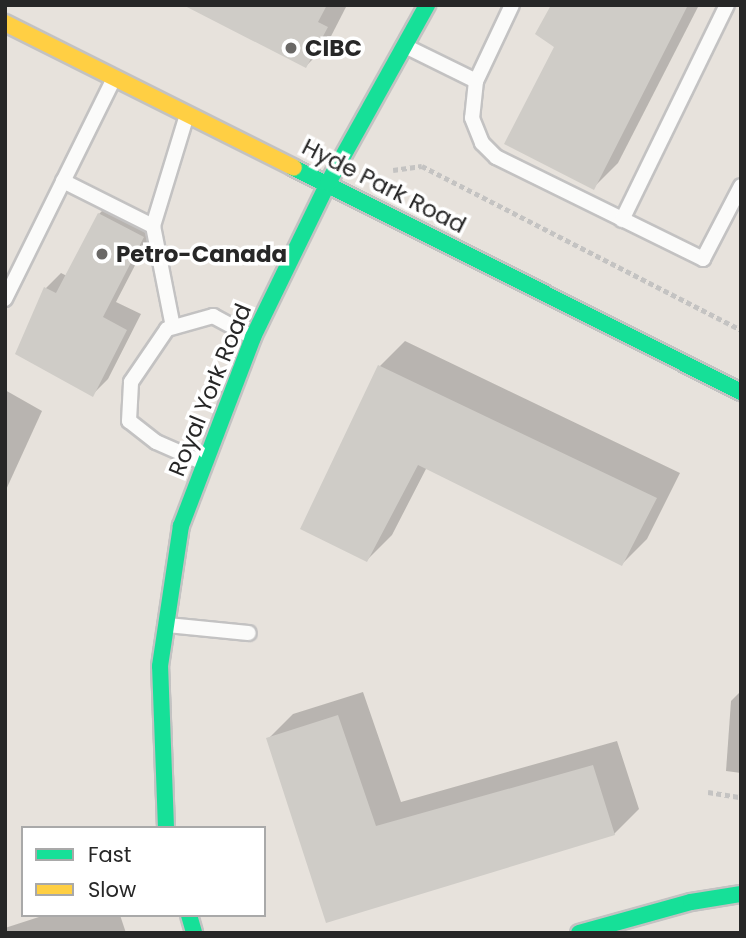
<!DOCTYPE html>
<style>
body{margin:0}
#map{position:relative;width:746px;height:938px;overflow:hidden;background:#e7e2dc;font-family:Poppins,sans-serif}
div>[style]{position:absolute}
.shadow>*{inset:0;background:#0003}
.building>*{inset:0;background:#cfccc7}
.path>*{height:4.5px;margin-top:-2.25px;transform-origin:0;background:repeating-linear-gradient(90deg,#c4c3c2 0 5px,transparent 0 8.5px)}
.roads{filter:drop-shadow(2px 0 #c3c2c2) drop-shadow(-2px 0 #c3c2c2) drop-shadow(0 2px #c3c2c2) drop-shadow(0 -2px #c3c2c2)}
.lane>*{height:14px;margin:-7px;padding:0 7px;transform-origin:7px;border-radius:7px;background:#fbfbfa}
.fast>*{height:16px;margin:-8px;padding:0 8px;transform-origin:8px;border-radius:8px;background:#16e098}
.slow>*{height:16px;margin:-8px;padding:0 8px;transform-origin:8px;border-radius:8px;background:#ffcf43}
.dots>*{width:19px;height:19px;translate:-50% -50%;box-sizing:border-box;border:4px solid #fff;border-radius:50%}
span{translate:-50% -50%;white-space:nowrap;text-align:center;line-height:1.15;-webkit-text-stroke:7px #fff;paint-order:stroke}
.poi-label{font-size:23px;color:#272727;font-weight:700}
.left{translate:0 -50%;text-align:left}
.street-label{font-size:23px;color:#272727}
.frame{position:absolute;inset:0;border:7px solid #272727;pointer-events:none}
.legend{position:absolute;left:21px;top:826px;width:245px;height:91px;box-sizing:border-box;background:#fff;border:2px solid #a9a9a9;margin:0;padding:9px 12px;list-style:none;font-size:21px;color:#272727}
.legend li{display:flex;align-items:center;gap:14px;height:35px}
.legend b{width:35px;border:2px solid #a9a9a9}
</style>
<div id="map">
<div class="shadow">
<i style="clip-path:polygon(199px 5px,344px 5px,346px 7px,326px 46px,306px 66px)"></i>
<i style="clip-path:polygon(553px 5px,699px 5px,618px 163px,593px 188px,557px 46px)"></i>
<i style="clip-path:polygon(114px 199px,158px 221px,116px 302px,141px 314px,108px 379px,93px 394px,17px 353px,46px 288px,61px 273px,67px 276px,99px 214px)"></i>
<i style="clip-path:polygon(405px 341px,680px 473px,647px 539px,622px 564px,427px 467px,392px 535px,367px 560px,303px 528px,380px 366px)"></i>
<i style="clip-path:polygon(5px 390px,42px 411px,5px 492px)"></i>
<i style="clip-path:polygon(741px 691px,741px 773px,726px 771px,731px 701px)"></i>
<i style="clip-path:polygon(363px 692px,401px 802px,617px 741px,639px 809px,614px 834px,327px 921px,268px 739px,293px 714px)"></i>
<i style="clip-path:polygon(45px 915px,120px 915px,126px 933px,5px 933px,5px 928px)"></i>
</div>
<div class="building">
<i style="clip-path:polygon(183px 5px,327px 5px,318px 22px,328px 27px,306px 68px)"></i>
<i style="clip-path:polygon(551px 5px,688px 5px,594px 190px,504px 144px,554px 47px,535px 34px)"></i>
<i style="clip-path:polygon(98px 213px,144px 237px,103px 317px,127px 330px,93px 397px,15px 354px,44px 287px,56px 293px)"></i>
<i style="clip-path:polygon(378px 365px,657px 498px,622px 566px,418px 465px,367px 562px,300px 529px)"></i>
<i style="clip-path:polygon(338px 715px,376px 826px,593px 765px,615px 835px,326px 923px,266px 738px)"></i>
</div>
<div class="path">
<i style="left:393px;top:170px;width:29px;rotate:-8deg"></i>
<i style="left:422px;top:166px;width:359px;rotate:27.2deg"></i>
<i style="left:708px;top:792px;width:33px;rotate:9deg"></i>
</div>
<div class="roads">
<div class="lane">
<i style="left:512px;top:5px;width:84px;rotate:115.3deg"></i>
<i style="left:476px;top:81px;width:37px;rotate:96deg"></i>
<i style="left:472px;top:118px;width:27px;rotate:68deg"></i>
<i style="left:482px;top:143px;width:20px;rotate:45deg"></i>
<i style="left:496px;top:157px;width:231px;rotate:26.2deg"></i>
<i style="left:703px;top:259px;width:82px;rotate:-62.5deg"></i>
<i style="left:405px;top:46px;width:79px;rotate:26.2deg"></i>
<i style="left:63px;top:181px;width:101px;rotate:26.6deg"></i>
<i style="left:622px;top:220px;width:239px;rotate:-64deg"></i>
<i style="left:5px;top:299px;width:246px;rotate:-63.7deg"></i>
<i style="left:173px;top:327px;width:103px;rotate:-101.2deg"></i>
<i style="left:153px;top:226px;width:116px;rotate:-73deg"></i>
<i style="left:204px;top:463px;width:52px;rotate:-156.4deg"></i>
<i style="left:156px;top:442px;width:34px;rotate:-142deg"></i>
<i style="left:129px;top:421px;width:39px;rotate:-87deg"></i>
<i style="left:131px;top:382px;width:64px;rotate:-55.8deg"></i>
<i style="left:167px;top:329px;width:48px;rotate:-15.8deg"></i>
<i style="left:213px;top:316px;width:44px;rotate:28.3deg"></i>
<i style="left:167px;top:625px;width:82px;rotate:5.6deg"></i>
</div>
<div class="fast">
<i style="left:294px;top:168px;width:500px;rotate:26.6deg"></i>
<i style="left:166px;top:828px;width:162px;rotate:-92.1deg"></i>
<i style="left:160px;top:666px;width:142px;rotate:-81.5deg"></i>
<i style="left:181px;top:526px;width:202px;rotate:-69.1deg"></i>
<i style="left:253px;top:337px;width:171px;rotate:-64deg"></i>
<i style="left:328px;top:183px;width:204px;rotate:-60.9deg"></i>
<i style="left:189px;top:915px;width:19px;rotate:74deg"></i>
<i style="left:579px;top:933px;width:116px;rotate:-15.5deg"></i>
<i style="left:691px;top:902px;width:51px;rotate:-9.1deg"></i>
</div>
<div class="slow">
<i style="left:5px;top:23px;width:323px;rotate:26.6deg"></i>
</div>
</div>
<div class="dots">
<i style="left:291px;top:48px;background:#6a6866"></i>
<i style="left:102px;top:254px;background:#6a6866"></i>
</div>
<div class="poi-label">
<span class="left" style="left:305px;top:48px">CIBC</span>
<span class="left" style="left:116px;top:254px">Petro-Canada</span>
</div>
<div class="street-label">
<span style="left:384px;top:186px;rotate:27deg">Hyde Park Road</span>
<span style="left:210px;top:390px;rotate:-68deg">Royal York Road</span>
</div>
<div class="frame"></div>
<ul class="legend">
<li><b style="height:9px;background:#16e098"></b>Fast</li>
<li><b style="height:9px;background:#ffcf43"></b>Slow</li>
</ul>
</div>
